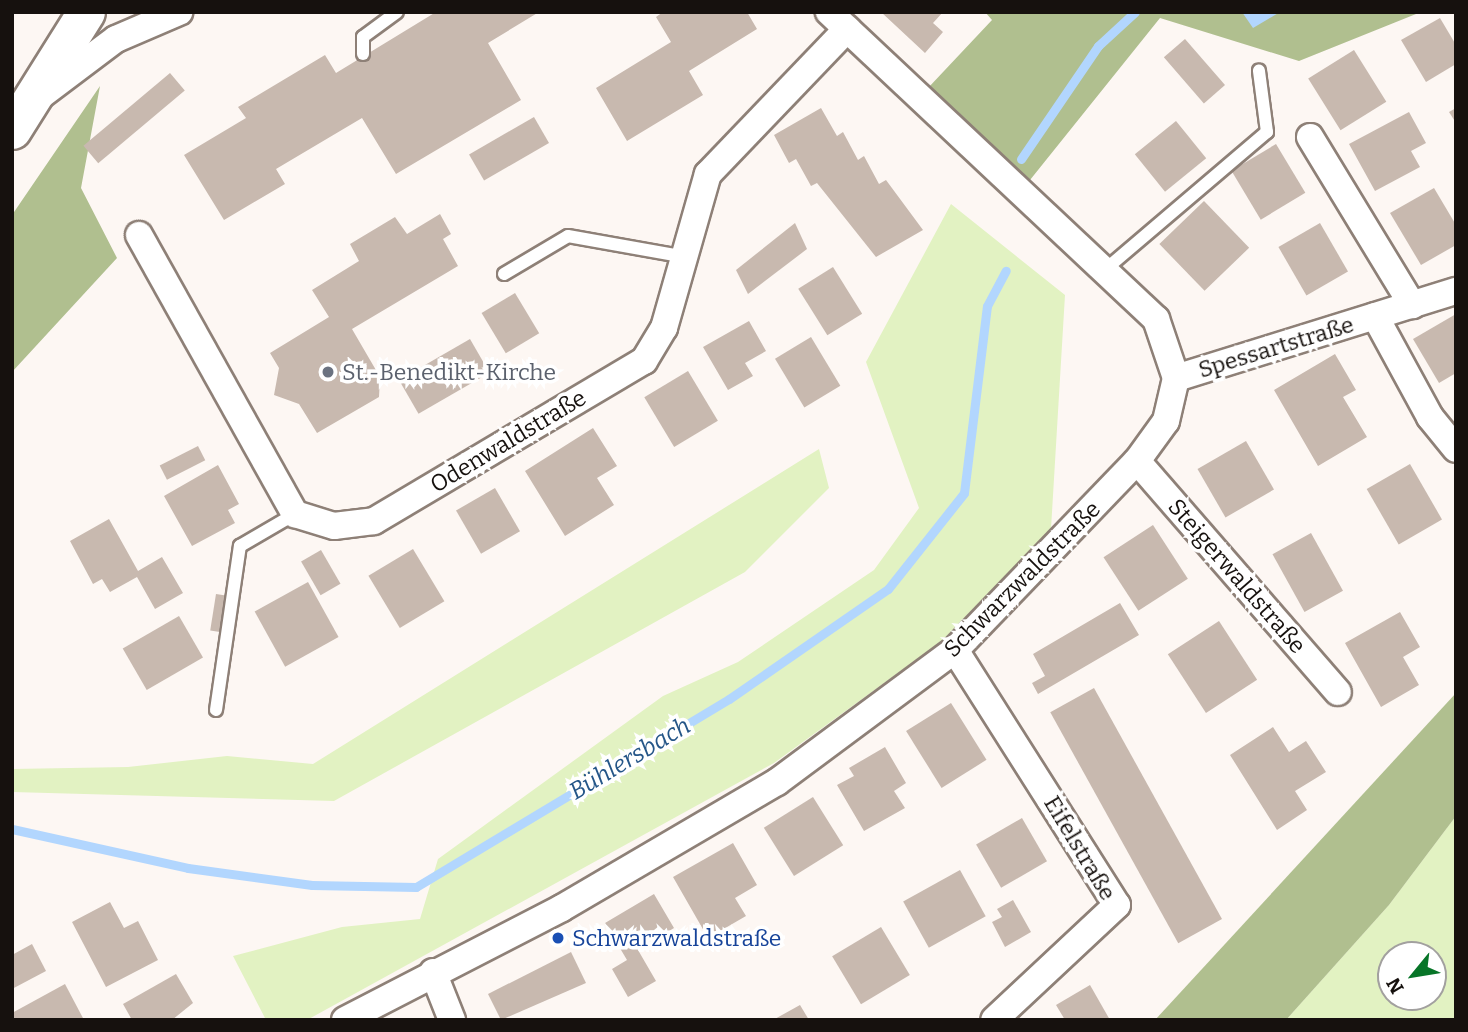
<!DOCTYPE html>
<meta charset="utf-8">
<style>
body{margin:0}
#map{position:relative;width:1468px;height:1032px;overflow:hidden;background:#fdf7f3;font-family:Bitter,serif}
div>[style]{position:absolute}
.green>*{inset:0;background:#e2f2c2}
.forest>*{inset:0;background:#b0bf8f}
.water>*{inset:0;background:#b2d6fe}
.stream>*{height:9px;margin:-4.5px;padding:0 4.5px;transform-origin:4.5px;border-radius:4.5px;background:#b2d6fe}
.building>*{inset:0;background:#c8b9af;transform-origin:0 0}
.roads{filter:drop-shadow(2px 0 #8e8077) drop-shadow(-2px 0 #8e8077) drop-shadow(0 2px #8e8077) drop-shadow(0 -2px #8e8077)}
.lane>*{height:12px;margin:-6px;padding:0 6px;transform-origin:6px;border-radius:6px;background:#fff}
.street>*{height:26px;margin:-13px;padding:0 13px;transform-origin:13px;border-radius:13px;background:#fff}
.secondary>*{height:37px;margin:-18.5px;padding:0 18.5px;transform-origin:18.5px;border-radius:18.5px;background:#fff}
.dots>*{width:19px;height:19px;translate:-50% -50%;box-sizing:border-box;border:4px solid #fff;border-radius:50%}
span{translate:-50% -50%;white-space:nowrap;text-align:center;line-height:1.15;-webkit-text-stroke:7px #fff;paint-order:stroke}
.street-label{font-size:23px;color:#16110e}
.worship-label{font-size:23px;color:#5b616d}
.left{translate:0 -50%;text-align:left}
.transit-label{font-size:23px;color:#164399}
.water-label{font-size:24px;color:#255688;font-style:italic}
.frame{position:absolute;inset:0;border:14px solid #16110e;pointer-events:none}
.north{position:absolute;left:1377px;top:941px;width:70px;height:70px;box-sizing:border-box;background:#fff;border:2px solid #a2a09f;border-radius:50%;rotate:240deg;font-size:19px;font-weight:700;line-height:28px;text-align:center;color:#16110e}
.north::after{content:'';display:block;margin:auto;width:24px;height:32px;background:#077528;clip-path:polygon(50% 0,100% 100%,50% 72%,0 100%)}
</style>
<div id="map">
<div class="green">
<i style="clip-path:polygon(951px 204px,1065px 295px,1051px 529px,942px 641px,774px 763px,307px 1020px,266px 1020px,233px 956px,342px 927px,420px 919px,438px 859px,663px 696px,738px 662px,874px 570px,919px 508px,866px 362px)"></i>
<i style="clip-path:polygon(819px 449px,829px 488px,745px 572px,334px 801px,12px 792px,12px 769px,128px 767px,227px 756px,313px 764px)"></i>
<i style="clip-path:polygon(evenodd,1456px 816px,1456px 1020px,1286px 1020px,1389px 905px,1456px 816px,1391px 955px,1433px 955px,1433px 997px,1391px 997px,1391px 955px)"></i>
</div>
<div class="forest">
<i style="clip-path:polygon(985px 12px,1421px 12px,1299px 61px,1160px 18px,1030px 180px,928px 88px,992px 20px)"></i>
<i style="clip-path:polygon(100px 86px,81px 188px,117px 258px,12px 372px,12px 215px)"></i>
<i style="clip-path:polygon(1456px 693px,1456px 816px,1389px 905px,1286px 1020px,1155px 1020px)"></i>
</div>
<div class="water">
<i style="clip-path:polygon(1242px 12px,1280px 12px,1253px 28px)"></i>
</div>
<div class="stream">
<i style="left:1021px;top:159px;width:137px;rotate:-55.7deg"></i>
<i style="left:1098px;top:46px;width:50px;rotate:-42.6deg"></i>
<i style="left:12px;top:829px;width:180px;rotate:12.5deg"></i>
<i style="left:188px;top:868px;width:125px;rotate:7.8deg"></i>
<i style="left:312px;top:885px;width:104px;rotate:1.1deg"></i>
<i style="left:416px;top:887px;width:365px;rotate:-31deg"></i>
<i style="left:729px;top:699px;width:193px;rotate:-34.7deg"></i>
<i style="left:888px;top:589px;width:122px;rotate:-51.6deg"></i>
<i style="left:964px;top:493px;width:188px;rotate:-83deg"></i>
<i style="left:987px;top:306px;width:40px;rotate:-62deg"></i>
</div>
<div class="building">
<i style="clip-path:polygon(436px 12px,539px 12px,488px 43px,521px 100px,396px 174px,362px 118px,276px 169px,285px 184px,224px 220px,184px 155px,246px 118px,238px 107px,325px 55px,336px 73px)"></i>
<i style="clip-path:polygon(663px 12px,747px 12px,757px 29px,689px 71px,703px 95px,627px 141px,596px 88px,671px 42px,656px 17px)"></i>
<i style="clip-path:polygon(881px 12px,943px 12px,933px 23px,943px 32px,925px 53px)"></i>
<i style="clip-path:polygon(1440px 18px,1456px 45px,1456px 64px,1426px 82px,1401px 40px)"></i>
<i style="left:1185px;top:39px;width:61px;height:28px;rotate:49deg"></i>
<i style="left:1354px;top:50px;width:61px;height:54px;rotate:58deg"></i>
<i style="left:170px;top:73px;width:23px;height:113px;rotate:50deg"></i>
<i style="clip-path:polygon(821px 108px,837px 136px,843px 132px,858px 160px,864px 156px,879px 184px,886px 180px,923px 230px,876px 257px,817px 183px,811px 186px,796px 159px,789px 163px,774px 135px)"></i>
<i style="clip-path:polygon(1456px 108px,1456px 123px,1449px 112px)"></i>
<i style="clip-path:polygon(1409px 112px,1426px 143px,1411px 151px,1420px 167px,1375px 191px,1349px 144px)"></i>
<i style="left:534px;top:117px;width:30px;height:75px;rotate:60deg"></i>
<i style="left:1176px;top:121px;width:48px;height:53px;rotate:51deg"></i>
<i style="left:1276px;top:144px;width:57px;height:52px;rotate:59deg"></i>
<i style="clip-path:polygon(1434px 188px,1456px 225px,1456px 245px,1421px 265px,1390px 213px)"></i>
<i style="left:1204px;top:201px;width:65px;height:62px;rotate:46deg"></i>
<i style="clip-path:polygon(440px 214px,451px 234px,443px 239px,458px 266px,352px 329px,380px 377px,379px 397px,317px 433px,299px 404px,274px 395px,279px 368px,270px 353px,329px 317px,312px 290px,359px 261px,350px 244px,395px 217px,407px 234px)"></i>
<i style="clip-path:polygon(795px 223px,807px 249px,748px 294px,736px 270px)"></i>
<i style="left:1320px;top:223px;width:56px;height:48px;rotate:60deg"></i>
<i style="left:833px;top:267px;width:55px;height:41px;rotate:58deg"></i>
<i style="left:515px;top:293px;width:47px;height:39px;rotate:59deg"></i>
<i style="clip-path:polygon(1456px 314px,1456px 373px,1439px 383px,1413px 339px)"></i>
<i style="clip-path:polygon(749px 321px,766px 351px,745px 363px,753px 376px,728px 390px,703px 347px)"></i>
<i style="left:811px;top:337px;width:57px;height:42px;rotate:59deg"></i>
<i style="left:470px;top:339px;width:39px;height:82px;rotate:60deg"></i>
<i style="clip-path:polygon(1335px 354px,1356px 390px,1343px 397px,1367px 437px,1318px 466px,1274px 390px)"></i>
<i style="left:688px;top:371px;width:58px;height:51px;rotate:59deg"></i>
<i style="clip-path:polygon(593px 428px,617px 466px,597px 478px,614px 505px,565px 536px,525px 471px)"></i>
<i style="left:1246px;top:441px;width:56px;height:56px;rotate:60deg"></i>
<i style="left:198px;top:446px;width:16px;height:43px;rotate:63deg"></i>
<i style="left:1410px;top:464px;width:64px;height:50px;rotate:60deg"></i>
<i style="clip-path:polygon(218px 465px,239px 504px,228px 510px,235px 523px,192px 546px,164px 496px)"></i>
<i style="left:495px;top:488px;width:50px;height:45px;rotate:60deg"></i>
<i style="clip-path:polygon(109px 519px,138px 571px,162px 557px,183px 593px,155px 609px,137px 577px,110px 592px,102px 579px,93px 584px,70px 541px)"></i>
<i style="left:1153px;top:525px;width:64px;height:59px;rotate:57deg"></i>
<i style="left:1311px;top:533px;width:66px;height:44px;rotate:61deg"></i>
<i style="left:413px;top:549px;width:61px;height:52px;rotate:59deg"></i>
<i style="left:321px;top:550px;width:39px;height:23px;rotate:60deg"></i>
<i style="left:308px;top:582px;width:63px;height:61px;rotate:61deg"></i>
<i style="left:216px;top:594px;width:13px;height:37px;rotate:9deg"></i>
<i style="clip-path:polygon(1120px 603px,1139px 635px,1038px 694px,1032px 683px,1045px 676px,1033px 654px)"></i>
<i style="clip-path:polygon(1400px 612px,1420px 647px,1403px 657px,1419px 685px,1381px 707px,1345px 643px)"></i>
<i style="left:179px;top:616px;width:48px;height:65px;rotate:60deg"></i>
<i style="left:1219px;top:621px;width:70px;height:61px;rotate:57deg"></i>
<i style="left:1094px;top:688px;width:264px;height:50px;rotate:61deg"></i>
<i style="left:951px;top:703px;width:67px;height:53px;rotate:58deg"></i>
<i style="clip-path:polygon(1273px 727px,1289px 752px,1306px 741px,1326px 772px,1295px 791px,1307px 810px,1277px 830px,1230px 755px)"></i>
<i style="clip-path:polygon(885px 747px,906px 783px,894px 791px,905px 808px,864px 831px,837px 785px,854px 776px,849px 768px)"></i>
<i style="left:813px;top:797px;width:57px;height:58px;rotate:58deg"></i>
<i style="left:1022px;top:818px;width:50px;height:53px;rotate:60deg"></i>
<i style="clip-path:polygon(733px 843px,757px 885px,735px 898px,746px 916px,708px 938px,673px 877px)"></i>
<i style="left:960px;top:870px;width:53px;height:65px;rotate:61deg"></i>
<i style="clip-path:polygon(654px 894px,674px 928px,638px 950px,656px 981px,628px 997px,612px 969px,627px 960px,605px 923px)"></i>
<i style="clip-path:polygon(1013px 900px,1031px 932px,1005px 947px,992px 922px,1002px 917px,997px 909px)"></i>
<i style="clip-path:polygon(110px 902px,124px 928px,138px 921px,158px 960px,106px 987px,72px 922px)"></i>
<i style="left:881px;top:927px;width:56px;height:57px;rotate:59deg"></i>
<i style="clip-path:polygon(32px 944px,46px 971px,12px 989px,12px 955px)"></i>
<i style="clip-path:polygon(571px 952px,586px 983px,501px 1020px,488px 994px)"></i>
<i style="clip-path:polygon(176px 974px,193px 1003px,172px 1020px,132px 1020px,123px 1004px)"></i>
<i style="clip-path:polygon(65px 984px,84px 1020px,15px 1020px,12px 1013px)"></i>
<i style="clip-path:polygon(1090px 985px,1110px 1020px,1065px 1020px,1056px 1005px)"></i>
<i style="clip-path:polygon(800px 1005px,809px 1020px,773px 1020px)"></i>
</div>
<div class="roads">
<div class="lane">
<i style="left:363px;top:54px;width:17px;rotate:-90deg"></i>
<i style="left:363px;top:37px;width:42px;rotate:-36.3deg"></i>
<i style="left:1107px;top:268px;width:210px;rotate:-40.4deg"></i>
<i style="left:1267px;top:132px;width:62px;rotate:-97.5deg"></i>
<i style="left:504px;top:274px;width:74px;rotate:-30.7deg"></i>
<i style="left:568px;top:236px;width:114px;rotate:10.1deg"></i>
<i style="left:216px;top:710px;width:166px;rotate:-81.7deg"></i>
<i style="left:240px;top:546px;width:64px;rotate:-30.2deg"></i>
</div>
<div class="street">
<i style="left:40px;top:96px;width:95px;rotate:-36.9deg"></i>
<i style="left:116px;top:39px;width:69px;rotate:-23.2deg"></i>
<i style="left:1310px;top:137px;width:197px;rotate:58.7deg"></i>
<i style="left:139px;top:235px;width:320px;rotate:60.8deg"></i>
<i style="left:295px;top:514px;width:41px;rotate:17.1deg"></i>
<i style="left:334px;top:526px;width:40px;rotate:-7.1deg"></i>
<i style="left:374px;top:521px;width:314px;rotate:-30.7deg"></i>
<i style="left:644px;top:361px;width:39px;rotate:-59deg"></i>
<i style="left:664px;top:328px;width:160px;rotate:-74.1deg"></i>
<i style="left:708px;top:174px;width:201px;rotate:-46.2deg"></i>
<i style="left:1375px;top:316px;width:115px;rotate:61.4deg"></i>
<i style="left:1430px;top:417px;width:41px;rotate:50.9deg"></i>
<i style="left:1176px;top:378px;width:293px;rotate:-17.3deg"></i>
<i style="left:1137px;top:461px;width:306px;rotate:49deg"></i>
<i style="left:955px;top:650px;width:302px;rotate:57.6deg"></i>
<i style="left:1117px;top:905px;width:168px;rotate:136.9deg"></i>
<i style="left:433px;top:972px;width:52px;rotate:68.4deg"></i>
<i style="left:345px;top:1020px;width:244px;rotate:-27.3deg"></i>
<i style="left:562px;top:908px;width:249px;rotate:-30.4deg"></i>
<i style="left:777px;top:782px;width:222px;rotate:-36.6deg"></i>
<i style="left:955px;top:650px;width:262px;rotate:-46.1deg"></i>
<i style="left:1137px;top:461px;width:49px;rotate:-54.1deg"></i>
<i style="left:1166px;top:421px;width:44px;rotate:-76.9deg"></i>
<i style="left:1176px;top:378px;width:62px;rotate:-108.7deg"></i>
<i style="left:1156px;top:319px;width:449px;rotate:-136.8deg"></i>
</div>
<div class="secondary">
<i style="left:12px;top:130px;width:139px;rotate:-57.9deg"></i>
</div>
</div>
<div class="dots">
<i style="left:328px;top:372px;background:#6b7280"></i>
<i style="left:558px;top:938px;background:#1a4fb4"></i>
</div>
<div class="street-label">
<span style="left:1276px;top:347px;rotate:-17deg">Spessartstraße</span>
<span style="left:508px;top:441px;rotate:-31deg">Odenwaldstraße</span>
<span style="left:1237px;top:576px;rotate:49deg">Steigerwaldstraße</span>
<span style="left:1022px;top:579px;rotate:-45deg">Schwarzwaldstraße</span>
<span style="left:1080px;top:848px;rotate:59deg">Eifelstraße</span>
</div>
<div class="worship-label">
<span class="left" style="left:342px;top:372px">St.-Benedikt-Kirche</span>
</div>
<div class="transit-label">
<span class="left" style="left:572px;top:938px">Schwarzwaldstraße</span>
</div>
<div class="water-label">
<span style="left:630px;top:759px;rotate:-31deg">Bühlersbach</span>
</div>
<div class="frame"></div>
<div class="north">N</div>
</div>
